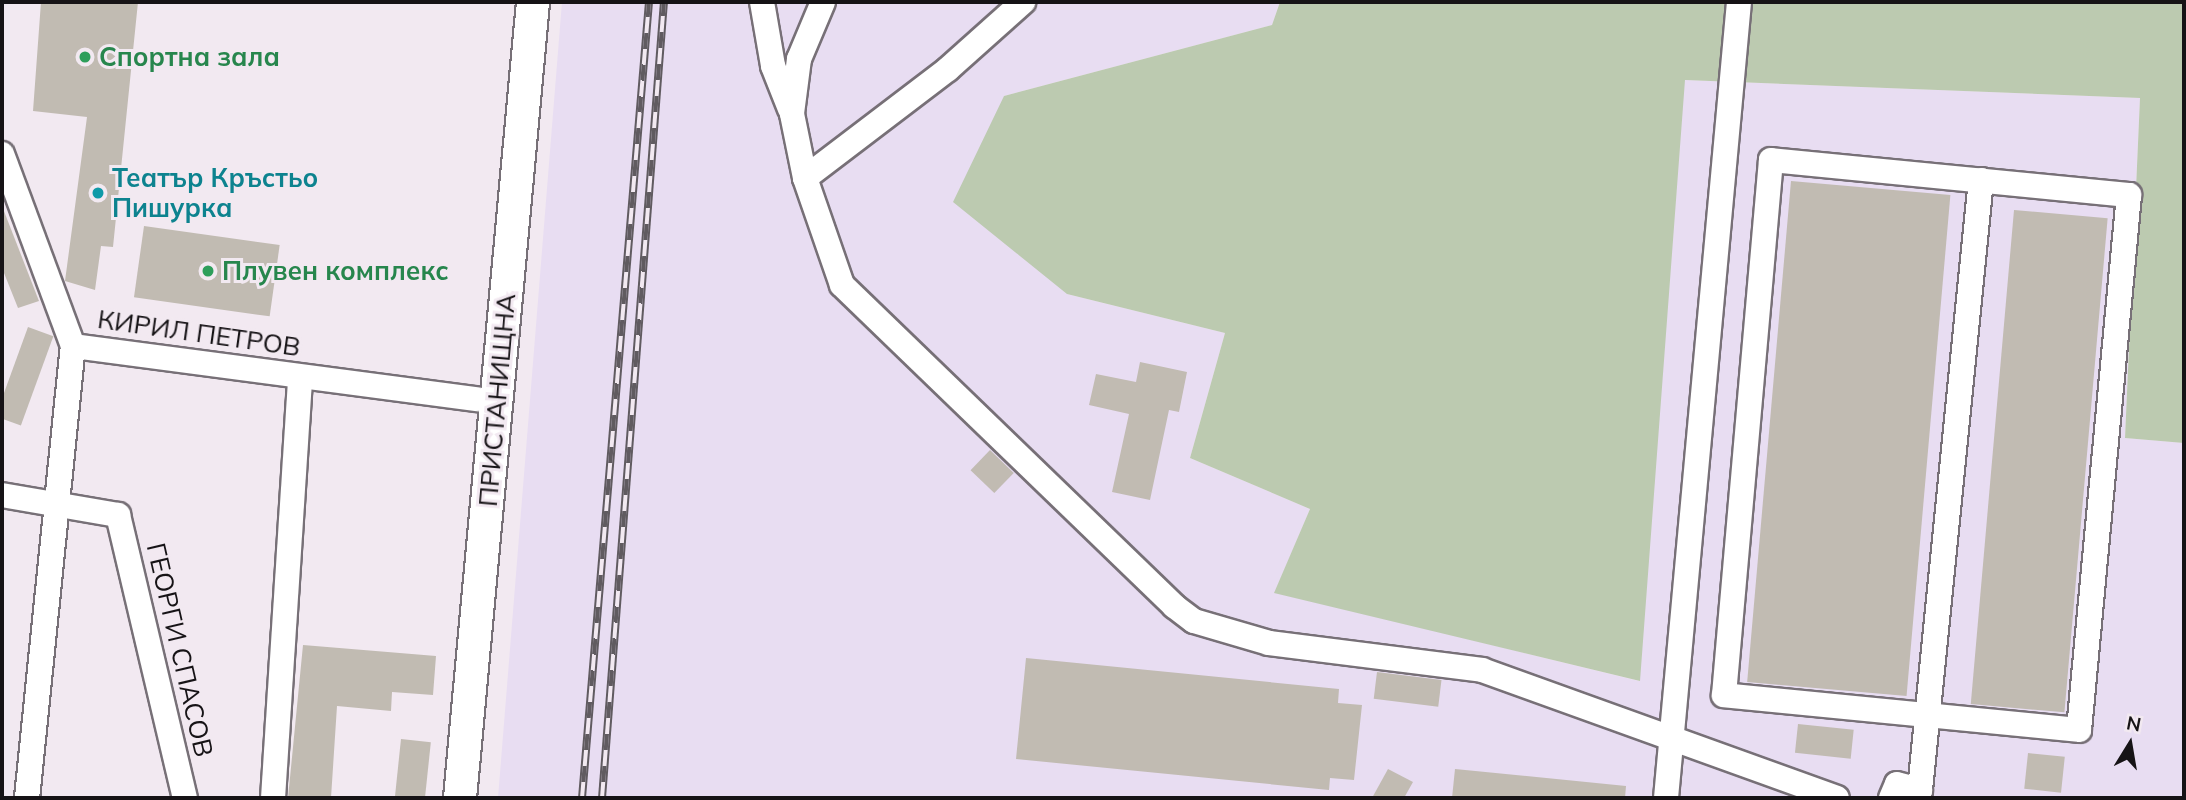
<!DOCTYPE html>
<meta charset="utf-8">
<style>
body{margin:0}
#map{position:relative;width:2186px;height:800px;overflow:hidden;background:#f2e9f1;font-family:Mulish,sans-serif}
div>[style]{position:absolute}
.industrial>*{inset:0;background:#e8ddf2}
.green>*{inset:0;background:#bccab0}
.building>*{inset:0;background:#c1bbb2;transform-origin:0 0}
.roads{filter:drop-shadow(2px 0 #777077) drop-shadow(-2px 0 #777077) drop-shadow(0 2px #777077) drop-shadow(0 -2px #777077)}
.minor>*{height:24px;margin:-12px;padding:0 12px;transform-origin:12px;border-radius:12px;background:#fff}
.major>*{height:32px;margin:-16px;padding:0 16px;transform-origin:16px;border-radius:16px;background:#fff}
.rail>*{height:8px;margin-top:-4px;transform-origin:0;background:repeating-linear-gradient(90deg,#f2e9f1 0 16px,#605b60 0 32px);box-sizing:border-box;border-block:2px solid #605b60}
.dots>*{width:19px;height:19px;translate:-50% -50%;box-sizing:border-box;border:4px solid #f2e9f1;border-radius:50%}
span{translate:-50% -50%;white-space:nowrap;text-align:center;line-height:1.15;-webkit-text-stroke:6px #f2e9f1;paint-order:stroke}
.leisure-label{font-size:26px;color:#27864d;font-weight:700}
.left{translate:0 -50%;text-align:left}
.culture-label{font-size:26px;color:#0d838f;font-weight:700}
.street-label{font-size:26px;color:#161316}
.frame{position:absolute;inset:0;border:4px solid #161316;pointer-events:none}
.north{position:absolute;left:2095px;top:709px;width:70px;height:70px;-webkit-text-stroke:5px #f2e9f1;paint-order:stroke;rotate:11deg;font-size:19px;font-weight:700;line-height:28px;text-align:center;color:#161316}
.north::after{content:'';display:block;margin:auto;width:24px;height:32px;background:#161316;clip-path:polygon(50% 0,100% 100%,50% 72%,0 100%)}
</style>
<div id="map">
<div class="industrial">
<i style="clip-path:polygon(562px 2px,1280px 2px,1272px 25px,1004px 96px,1067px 294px,1225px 333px,1190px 458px,1310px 509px,1275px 592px,1639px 681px,1684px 80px,2140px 98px,2125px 438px,2184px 443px,2184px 798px,498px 798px)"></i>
</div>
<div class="green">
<i style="clip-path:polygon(1280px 2px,2184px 2px,2184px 443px,2125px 438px,2140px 98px,1685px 80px,1640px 681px,1274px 593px,1310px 509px,1190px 458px,1225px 333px,1067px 294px,953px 202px,1004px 96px,1272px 25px)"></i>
</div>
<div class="building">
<i style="clip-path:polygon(41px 2px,138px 2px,113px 247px,101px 246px,95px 290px,65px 281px,87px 117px,33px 111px)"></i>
<i style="left:1791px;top:181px;width:160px;height:503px;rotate:5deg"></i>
<i style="clip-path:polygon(2px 206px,39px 301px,18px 308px,2px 268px)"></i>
<i style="left:2014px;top:210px;width:94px;height:496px;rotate:5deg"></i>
<i style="left:144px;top:226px;width:137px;height:72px;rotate:8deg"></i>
<i style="left:28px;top:327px;width:27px;height:95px;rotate:20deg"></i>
<i style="clip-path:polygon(1140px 362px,1187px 372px,1179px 412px,1169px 410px,1150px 500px,1112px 492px,1129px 414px,1089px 405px,1096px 374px,1136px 382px)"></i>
<i style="left:990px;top:450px;width:33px;height:28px;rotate:44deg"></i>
<i style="clip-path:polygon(303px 645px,436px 656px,433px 695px,392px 692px,391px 711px,337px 706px,331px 798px,288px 798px)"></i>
<i style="clip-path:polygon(1026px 658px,1339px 689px,1338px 703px,1362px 705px,1354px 780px,1330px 778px,1329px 790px,1016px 759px)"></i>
<i style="left:1377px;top:672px;width:65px;height:27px;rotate:7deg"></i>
<i style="left:1798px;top:724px;width:56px;height:29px;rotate:6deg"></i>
<i style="left:401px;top:739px;width:30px;height:59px;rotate:6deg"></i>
<i style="left:2028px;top:753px;width:37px;height:36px;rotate:6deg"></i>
<i style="clip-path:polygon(1388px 769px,1413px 782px,1404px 798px,1372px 798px)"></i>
<i style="clip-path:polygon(1455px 769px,1626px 786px,1625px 798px,1452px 798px)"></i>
</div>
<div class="roads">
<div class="minor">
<i style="left:762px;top:2px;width:65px;rotate:80.2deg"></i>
<i style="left:773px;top:66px;width:46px;rotate:68.4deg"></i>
<i style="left:823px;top:2px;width:62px;rotate:112.8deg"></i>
<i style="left:799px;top:59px;width:55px;rotate:97.3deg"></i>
<i style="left:792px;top:114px;width:65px;rotate:78.5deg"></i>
<i style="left:805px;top:178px;width:113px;rotate:70.9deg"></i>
<i style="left:842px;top:285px;width:462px;rotate:44deg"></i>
<i style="left:1174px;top:606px;width:25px;rotate:37deg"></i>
<i style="left:1194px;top:621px;width:78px;rotate:16.3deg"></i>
<i style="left:1269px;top:643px;width:215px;rotate:7.2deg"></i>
<i style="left:1482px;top:670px;width:377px;rotate:19.8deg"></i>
<i style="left:2px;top:154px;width:205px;rotate:69.7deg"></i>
<i style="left:73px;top:346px;width:408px;rotate:7.5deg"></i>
<i style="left:1771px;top:160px;width:360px;rotate:5.6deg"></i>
<i style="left:2129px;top:195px;width:537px;rotate:95.34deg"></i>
<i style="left:2079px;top:730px;width:357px;rotate:-174.4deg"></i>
<i style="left:1724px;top:695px;width:537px;rotate:-84.98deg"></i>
<i style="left:805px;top:178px;width:180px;rotate:-37.3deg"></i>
<i style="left:948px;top:69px;width:101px;rotate:-41.8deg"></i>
<i style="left:2px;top:495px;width:118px;rotate:9.8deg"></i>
<i style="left:118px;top:515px;width:291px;rotate:76.7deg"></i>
<i style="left:27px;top:798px;width:454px;rotate:-84.2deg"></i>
<i style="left:273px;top:798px;width:422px;rotate:-86.3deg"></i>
<i style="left:1666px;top:798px;width:799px;rotate:-84.76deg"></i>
<i style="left:1891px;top:798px;width:15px;rotate:-67deg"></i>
<i style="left:1897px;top:784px;width:24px;rotate:15deg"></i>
<i style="left:1920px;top:790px;width:613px;rotate:-84.29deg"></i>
</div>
<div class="major">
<i style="left:460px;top:798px;width:799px;rotate:-84.76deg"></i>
</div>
</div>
<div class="rail">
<i style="left:582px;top:798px;width:799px;rotate:-85.19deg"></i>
<i style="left:602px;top:798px;width:798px;rotate:-85.55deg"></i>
</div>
<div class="dots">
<i style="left:85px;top:57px;background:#2e9e5b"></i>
<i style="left:98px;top:193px;background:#0f9aa8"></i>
<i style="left:208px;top:271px;background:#2e9e5b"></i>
</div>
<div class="leisure-label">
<span class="left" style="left:99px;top:57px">Спортна зала</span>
<span class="left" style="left:222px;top:271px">Плувен комплекс</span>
</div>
<div class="culture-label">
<span class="left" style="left:112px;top:193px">Театър Кръстьо<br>Пишурка</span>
</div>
<div class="street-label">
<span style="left:199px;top:333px;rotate:8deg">КИРИЛ ПЕТРОВ</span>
<span style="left:497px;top:400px;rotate:-85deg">ПРИСТАНИЩНА</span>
<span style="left:180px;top:650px;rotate:77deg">ГЕОРГИ СПАСОВ</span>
</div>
<div class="frame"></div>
<div class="north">N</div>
</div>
